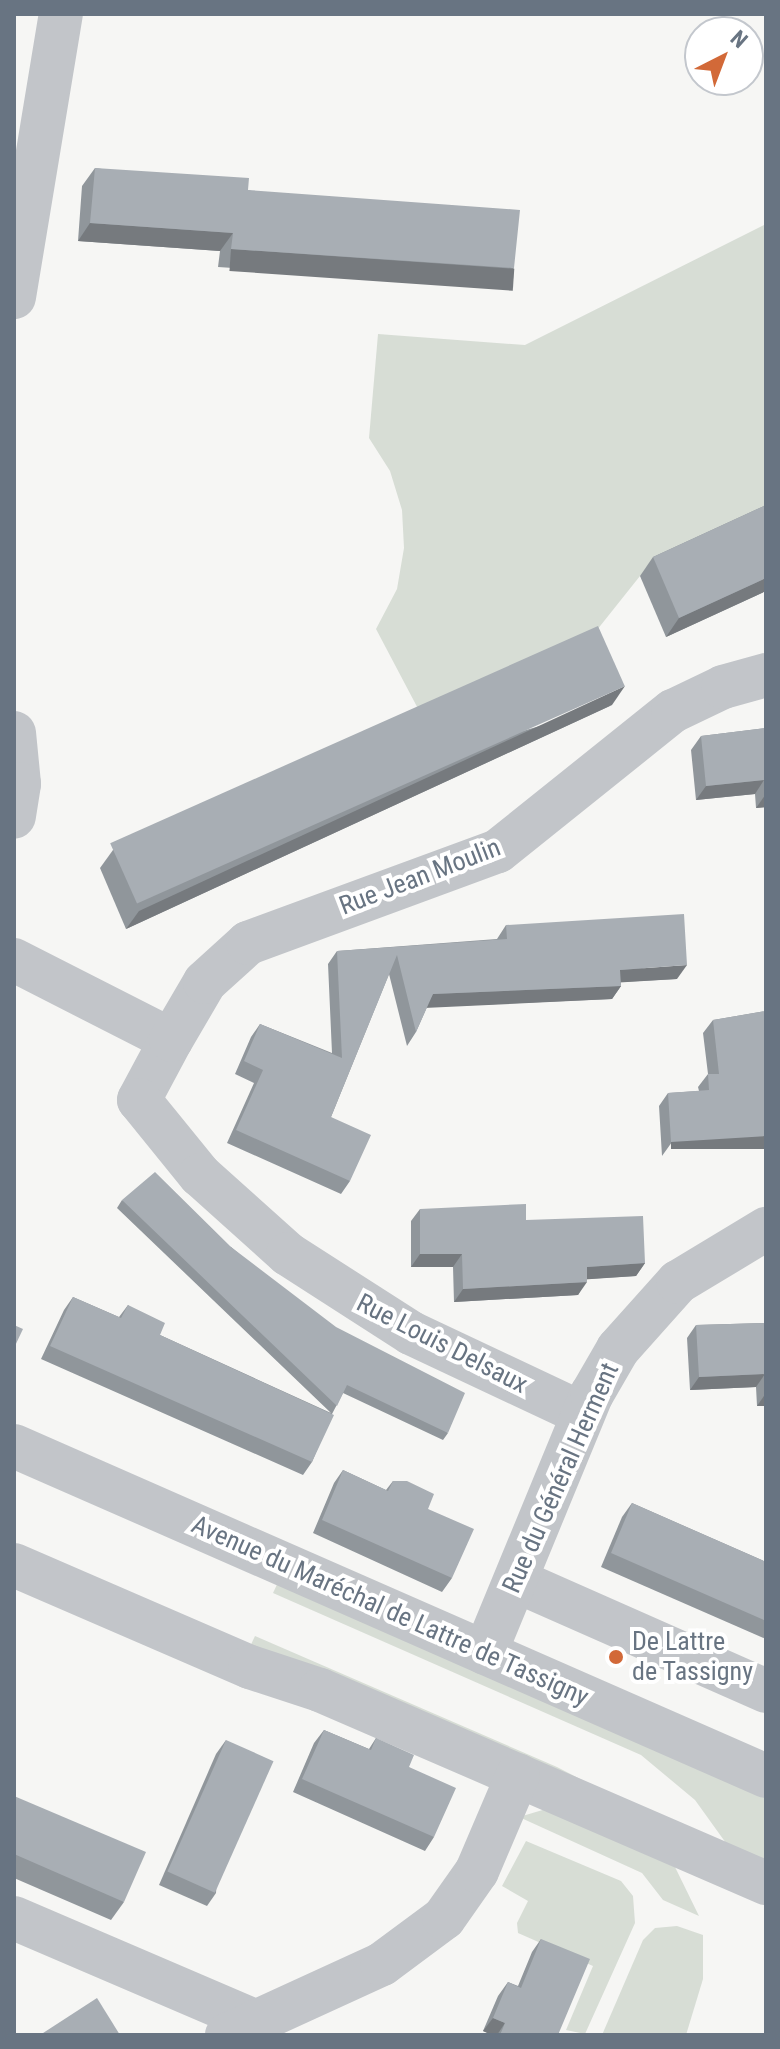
<!DOCTYPE html>
<meta charset="utf-8">
<style>
body{margin:0}
#map{position:relative;width:780px;height:2049px;overflow:hidden;background:#f6f6f4;font-family:"Roboto Condensed",sans-serif}
div>[style]{position:absolute}
.green>*{inset:0;background:#d7ddd5}
.minor>*{height:44px;margin:-22px;padding:0 22px;transform-origin:22px;border-radius:22px;background:#c2c5c9}
.wall>*{inset:0;background:#90969b}
.shaded-wall>*{inset:0;background:#767a7e;transform-origin:0 0}
.building>*{inset:0;background:#a8aeb4;transform-origin:0 0}
.dots>*{width:22px;height:22px;translate:-50% -50%;box-sizing:border-box;border:4px solid #fff;border-radius:50%}
span{translate:-50% -50%;white-space:nowrap;text-align:center;line-height:1.15;-webkit-text-stroke:8px #fff;paint-order:stroke}
.street-label{font-size:26px;color:#687482}
.poi-label{font-size:26px;color:#687482}
.left{translate:0 -50%;text-align:left}
.frame{position:absolute;inset:0;border:16px solid #687482;pointer-events:none}
.north{position:absolute;left:684px;top:16px;width:80px;height:80px;box-sizing:border-box;background:#fff;border:2px solid #c3c7cd;border-radius:50%;rotate:42deg;font-size:22px;font-weight:700;line-height:32px;text-align:center;color:#687482}
.north::after{content:'';display:block;margin:auto;width:28px;height:36px;background:#d26938;clip-path:polygon(50% 0,100% 100%,50% 72%,0 100%)}
</style>
<div id="map">
<div class="green">
<i style="clip-path:polygon(766px 224px,766px 518px,640px 576px,585px 645px,424px 720px,376px 629px,397px 589px,404px 548px,402px 510px,390px 471px,369px 438px,378px 334px,525px 345px)"></i>
<i style="clip-path:polygon(281px 1576px,766px 1786px,766px 1870px,736px 1857px,695px 1800px,641px 1755px,273px 1593px)"></i>
<i style="clip-path:polygon(255px 1636px,557px 1767px,584px 1781px,247px 1653px)"></i>
<i style="clip-path:polygon(546px 1809px,675px 1867px,699px 1916px,663px 1900px,642px 1873px,519px 1817px)"></i>
<i style="clip-path:polygon(526px 1841px,621px 1881px,633px 1896px,635px 1923px,585px 2034px,566px 2030px,593px 1966px,518px 1933px,517px 1923px,528px 1901px,502px 1886px)"></i>
<i style="clip-path:polygon(677px 1926px,703px 1935px,703px 1979px,686px 2035px,602px 2035px,643px 1940px,655px 1928px)"></i>
</div>
<div class="minor">
<i style="left:14px;top:297px;width:287px;rotate:-80.6deg"></i>
<i style="left:14px;top:733px;width:51px;rotate:84.4deg"></i>
<i style="left:19px;top:784px;width:33px;rotate:99deg"></i>
<i style="left:14px;top:960px;width:176px;rotate:27deg"></i>
<i style="left:171px;top:1040px;width:68px;rotate:118.1deg"></i>
<i style="left:139px;top:1100px;width:97px;rotate:50.9deg"></i>
<i style="left:200px;top:1175px;width:118px;rotate:41.9deg"></i>
<i style="left:288px;top:1254px;width:146px;rotate:32.7deg"></i>
<i style="left:411px;top:1333px;width:190px;rotate:25.2deg"></i>
<i style="left:171px;top:1040px;width:67px;rotate:-59.6deg"></i>
<i style="left:205px;top:982px;width:58px;rotate:-42.2deg"></i>
<i style="left:248px;top:943px;width:266px;rotate:-20.2deg"></i>
<i style="left:498px;top:851px;width:224px;rotate:-38.7deg"></i>
<i style="left:673px;top:711px;width:55px;rotate:-25.6deg"></i>
<i style="left:723px;top:687px;width:45px;rotate:-15.6deg"></i>
<i style="left:14px;top:1446px;width:821px;rotate:23.69deg"></i>
<i style="left:14px;top:1565px;width:257px;rotate:23.4deg"></i>
<i style="left:250px;top:1667px;width:74px;rotate:18.2deg"></i>
<i style="left:320px;top:1690px;width:486px;rotate:23.4deg"></i>
<i style="left:517px;top:1581px;width:272px;rotate:23.8deg"></i>
<i style="left:485px;top:1653px;width:280px;rotate:-67.6deg"></i>
<i style="left:592px;top:1394px;width:52px;rotate:-60deg"></i>
<i style="left:618px;top:1349px;width:90px;rotate:-48.2deg"></i>
<i style="left:678px;top:1282px;width:103px;rotate:-31.1deg"></i>
<i style="left:14px;top:1918px;width:261px;rotate:23.2deg"></i>
<i style="left:227px;top:2035px;width:170px;rotate:-24.6deg"></i>
<i style="left:382px;top:1964px;width:77px;rotate:-36.6deg"></i>
<i style="left:444px;top:1918px;width:57px;rotate:-54.9deg"></i>
<i style="left:477px;top:1871px;width:104px;rotate:-66.9deg"></i>
</div>
<div class="wall">
<i style="clip-path:polygon(95px 168px,248px 190px,514px 268px,502px 286px,218px 267px,220px 251px,78px 241px,82px 186px)"></i>
<i style="clip-path:polygon(766px 505px,766px 591px,666px 637px,640px 576px,653px 557px)"></i>
<i style="clip-path:polygon(612px 705px,126px 929px,100px 868px,113px 850px)"></i>
<i style="clip-path:polygon(766px 728px,766px 807px,756px 808px,755px 794px,696px 800px,691px 750px,701px 736px)"></i>
<i style="clip-path:polygon(506px 925px,677px 979px,621px 982px,621px 986px,612px 999px,427px 1007px,416px 1032px,407px 1046px,389px 974px,331px 1117px,350px 1181px,341px 1194px,227px 1143px,254px 1083px,235px 1074px,251px 1037px,260px 1024px,332px 1053px,328px 964px,337px 951px,497px 939px)"></i>
<i style="clip-path:polygon(766px 1011px,662px 1156px,659px 1106px,668px 1093px,699px 1091px,698px 1087px,708px 1074px,703px 1033px,713px 1020px)"></i>
<i style="clip-path:polygon(122px 1200px,231px 1247px,448px 1433px,443px 1440px,343px 1393px,332px 1414px,312px 1462px,303px 1475px,41px 1359px,64px 1310px,73px 1297px,119px 1317px,128px 1305px,160px 1335px,331px 1413px,117px 1208px)"></i>
<i style="clip-path:polygon(420px 1209px,526px 1220px,645px 1263px,636px 1276px,587px 1279px,578px 1295px,454px 1302px,453px 1267px,411px 1267px,411px 1221px)"></i>
<i style="clip-path:polygon(766px 1323px,766px 1406px,757px 1406px,756px 1387px,690px 1390px,687px 1338px,696px 1325px)"></i>
<i style="clip-path:polygon(343px 1470px,386px 1490px,393px 1481px,428px 1509px,452px 1578px,442px 1592px,313px 1533px,334px 1483px)"></i>
<i style="clip-path:polygon(632px 1503px,766px 1562px,766px 1639px,601px 1567px,622px 1517px)"></i>
<i style="clip-path:polygon(324px 1730px,369px 1749px,376px 1738px,409px 1767px,434px 1837px,425px 1851px,293px 1792px,314px 1743px)"></i>
<i style="clip-path:polygon(226px 1740px,216px 1893px,207px 1906px,159px 1885px,216px 1754px)"></i>
<i style="clip-path:polygon(14px 1796px,124px 1902px,111px 1920px,14px 1878px)"></i>
<i style="clip-path:polygon(541px 1939px,558px 2035px,492px 2035px,483px 2031px,498px 1996px,508px 1982px,518px 1986px,532px 1952px)"></i>
</div>
<div class="shaded-wall">
<i style="clip-path:polygon(90px 223px,233px 233px,220px 251px,78px 241px)"></i>
<i style="left:231px;top:249px;width:284px;height:22px;rotate:4deg"></i>
<i style="clip-path:polygon(766px 578px,766px 591px,666px 637px,679px 618px)"></i>
<i style="clip-path:polygon(625px 686px,612px 705px,126px 929px,139px 911px)"></i>
<i style="clip-path:polygon(764px 780px,755px 794px,696px 800px,706px 786px)"></i>
<i style="clip-path:polygon(766px 794px,766px 807px,756px 808px)"></i>
<i style="clip-path:polygon(687px 965px,677px 979px,611px 983px,620px 970px)"></i>
<i style="clip-path:polygon(621px 986px,612px 999px,424px 1008px,433px 994px)"></i>
<i style="left:766px;top:1136px;width:13px;height:95px;rotate:90deg"></i>
<i style="clip-path:polygon(420px 1254px,462px 1254px,453px 1267px,411px 1267px)"></i>
<i style="clip-path:polygon(645px 1263px,636px 1276px,577px 1280px,587px 1267px)"></i>
<i style="clip-path:polygon(587px 1282px,578px 1295px,454px 1302px,463px 1289px)"></i>
<i style="clip-path:polygon(765px 1374px,756px 1387px,690px 1390px,699px 1377px)"></i>
<i style="clip-path:polygon(766px 1393px,766px 1406px,757px 1406px)"></i>
<i style="clip-path:polygon(493px 2018px,505px 2023px,497px 2035px,492px 2035px,483px 2031px)"></i>
</div>
<div class="building">
<i style="clip-path:polygon(95px 168px,249px 178px,248px 190px,520px 210px,514px 268px,231px 249px,233px 233px,90px 223px)"></i>
<i style="clip-path:polygon(766px 505px,766px 578px,679px 618px,653px 557px)"></i>
<i style="left:598px;top:626px;width:66px;height:534px;rotate:66deg"></i>
<i style="clip-path:polygon(766px 728px,766px 794px,764px 780px,706px 786px,701px 736px)"></i>
<i style="clip-path:polygon(684px 914px,687px 965px,620px 970px,621px 986px,433px 994px,416px 1032px,397px 955px,331px 1117px,371px 1135px,350px 1181px,236px 1130px,263px 1070px,244px 1061px,260px 1024px,342px 1058px,337px 951px,507px 939px,506px 925px)"></i>
<i style="clip-path:polygon(766px 1011px,766px 1136px,671px 1142px,668px 1093px,709px 1090px,708px 1074px,719px 1074px,713px 1020px)"></i>
<i style="clip-path:polygon(155px 1172px,231px 1247px,336px 1327px,465px 1393px,448px 1433px,347px 1385px,337px 1406px,122px 1200px)"></i>
<i style="clip-path:polygon(526px 1204px,526px 1220px,643px 1216px,645px 1263px,587px 1267px,587px 1282px,463px 1289px,462px 1254px,420px 1254px,420px 1209px)"></i>
<i style="clip-path:polygon(73px 1297px,121px 1318px,128px 1305px,165px 1323px,160px 1335px,334px 1415px,312px 1462px,50px 1346px)"></i>
<i style="clip-path:polygon(766px 1323px,766px 1393px,765px 1374px,699px 1377px,696px 1325px)"></i>
<i style="clip-path:polygon(14px 1325px,23px 1329px,14px 1348px)"></i>
<i style="clip-path:polygon(343px 1470px,388px 1491px,393px 1481px,407px 1481px,434px 1494px,428px 1509px,474px 1529px,452px 1578px,322px 1520px)"></i>
<i style="clip-path:polygon(632px 1503px,766px 1562px,766px 1621px,611px 1553px)"></i>
<i style="clip-path:polygon(324px 1730px,371px 1750px,376px 1738px,414px 1755px,409px 1767px,456px 1788px,434px 1837px,302px 1779px)"></i>
<i style="left:226px;top:1740px;width:52px;height:144px;rotate:24deg"></i>
<i style="clip-path:polygon(14px 1796px,146px 1852px,124px 1902px,14px 1854px)"></i>
<i style="clip-path:polygon(541px 1939px,590px 1959px,558px 2035px,500px 2035px,505px 2023px,493px 2018px,508px 1982px,521px 1988px)"></i>
<i style="clip-path:polygon(97px 1998px,120px 2035px,40px 2035px)"></i>
</div>
<div class="dots">
<i style="left:616px;top:1657px;background:#d26938"></i>
</div>
<div class="street-label">
<span style="left:420px;top:877px;rotate:-21deg">Rue Jean Moulin</span>
<span style="left:442px;top:1344px;rotate:27deg">Rue Louis Delsaux</span>
<span style="left:561px;top:1478px;rotate:-66deg">Rue du Général Herment</span>
<span style="left:390px;top:1611px;rotate:24deg">Avenue du Maréchal de Lattre de Tassigny</span>
</div>
<div class="poi-label">
<span class="left" style="left:632px;top:1657px">De Lattre<br>de Tassigny</span>
</div>
<div class="frame"></div>
<div class="north">N</div>
</div>
